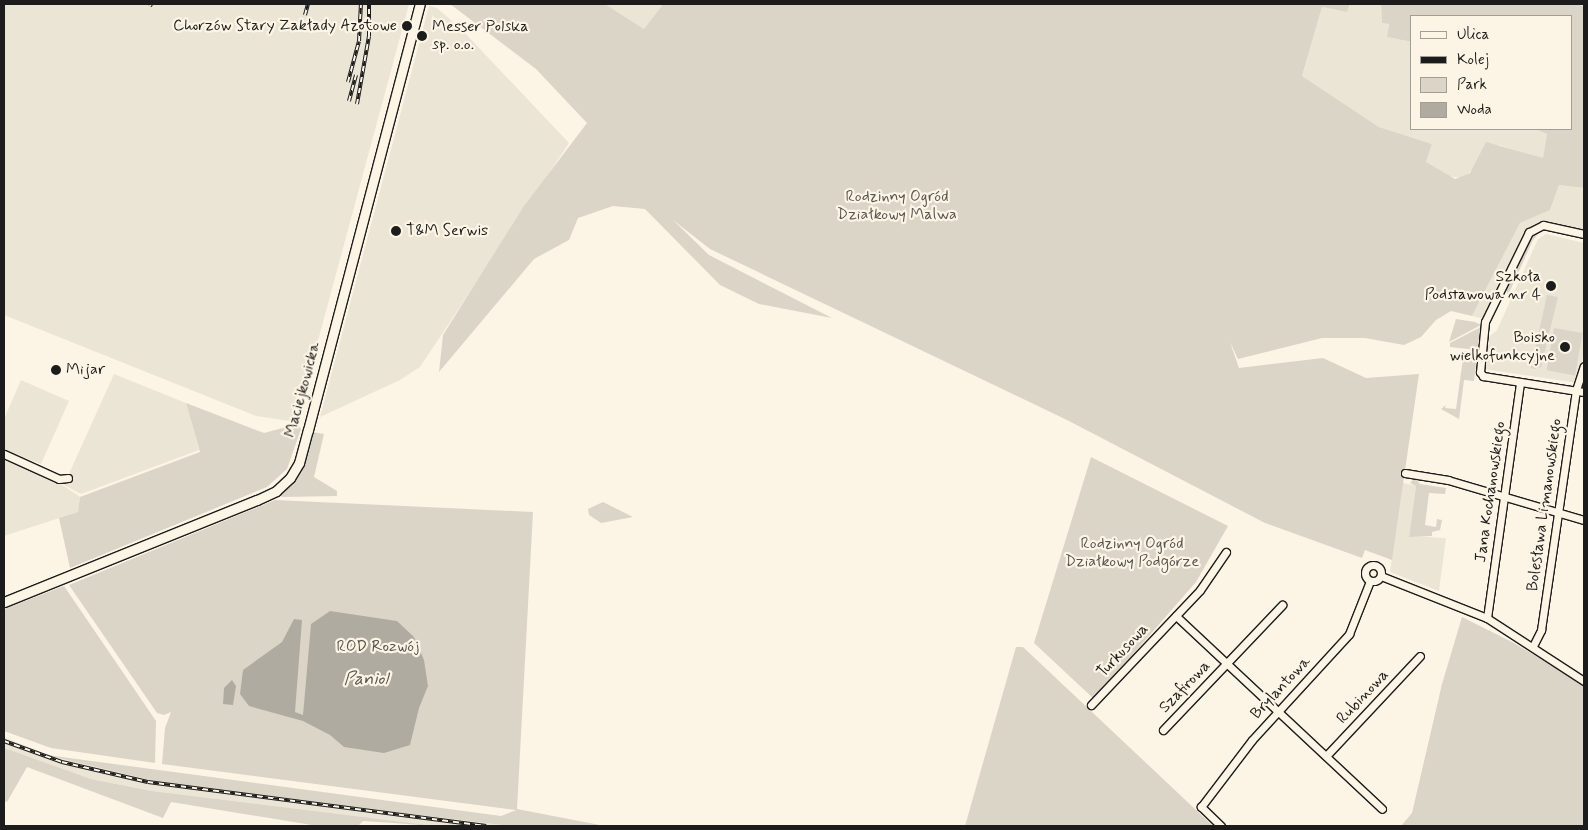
<!DOCTYPE html>
<meta charset="utf-8">
<style>
body{margin:0}
#map{position:relative;width:1588px;height:830px;overflow:hidden;background:#fcf5e5;font-family:Mynerve,sans-serif}
div>[style]{position:absolute}
.built>*{inset:0;background:#ebe5d6}
.green>*{inset:0;background:#dbd5c8;transform-origin:0 0}
.water>*{inset:0;background:#b0aba1}
.roads{filter:drop-shadow(1px 0 #1c1c1c) drop-shadow(-1px 0 #1c1c1c) drop-shadow(0 1px #1c1c1c) drop-shadow(0 -1px #1c1c1c)}
.minor>*{height:7px;margin:-3.5px;padding:0 3.5px;transform-origin:3.5px;border-radius:3.5px;background:#fcf5e5}
.minor>.ring{margin:-3.5px;padding:0;box-sizing:content-box;background:none;border:7px solid #fcf5e5;border-radius:50%}
.tertiary>*{height:9px;margin:-4.5px;padding:0 4.5px;transform-origin:4.5px;border-radius:4.5px;background:#fcf5e5}
.rail>*{height:4px;margin-top:-2px;transform-origin:0;background:repeating-linear-gradient(90deg,#fcf5e5 0 5.5px,#1c1c1c 0 11px);box-sizing:border-box;border-block:1px solid #1c1c1c}
.dots>*{width:14px;height:14px;translate:-50% -50%;box-sizing:border-box;border:2px solid #fcf5e5;border-radius:50%}
span{translate:-50% -50%;white-space:nowrap;text-align:center;line-height:1.15;-webkit-text-stroke:4.5px #fcf5e5;paint-order:stroke}
.poi-label{font-size:16px;color:#1c1c1c}
.right{translate:-100% -50%;text-align:right}
.left{translate:0 -50%;text-align:left}
.park-label{font-size:16px;color:#555450}
.street-label{font-size:16px;color:#1c1c1c}
.water-label{font-size:18px;color:#575551;font-style:italic}
.frame{position:absolute;inset:0;border:5px solid #1c1c1c;pointer-events:none}
.legend{position:absolute;left:1410px;top:15px;width:162px;height:115px;box-sizing:border-box;background:#fcf5e5;border:1px solid #a29e95;margin:0;padding:6px 9px;list-style:none;font-size:15px;color:#1c1c1c}
.legend li{display:flex;align-items:center;gap:10px;height:25px}
.legend b{width:25px;border:1px solid #a29e95}
</style>
<div id="map">
<div class="built">
<i style="clip-path:polygon(4px 4px,409px 4px,296px 422px,256px 416px,4px 315px)"></i>
<i style="clip-path:polygon(605px 4px,663px 4px,644px 29px)"></i>
<i style="clip-path:polygon(1350px 4px,1381px 4px,1382px 23px,1389px 24px,1387px 37px,1412px 42px,1412px 129px,1535px 129px,1547px 134px,1543px 159px,1499px 145px,1463px 178px,1445px 176px,1426px 162px,1432px 144px,1379px 127px,1302px 76px,1322px 7px,1347px 12px)"></i>
<i style="clip-path:polygon(429px 6px,437px 8px,462px 30px,569px 143px,420px 367px,400px 380px,320px 417px)"></i>
<i style="clip-path:polygon(1559px 185px,1584px 188px,1584px 232px,1541px 223px,1484px 319px,1472px 316px,1520px 223px,1550px 210px)"></i>
<i style="clip-path:polygon(1546px 234px,1584px 243px,1584px 351px,1578px 383px,1483px 369px,1490px 336px,1497px 330px,1538px 239px)"></i>
<i style="clip-path:polygon(114px 374px,186px 403px,199px 450px,81px 494px,64px 485px)"></i>
<i style="clip-path:polygon(21px 380px,69px 401px,41px 464px,4px 450px,4px 419px)"></i>
<i style="clip-path:polygon(4px 458px,61px 484px,80px 497px,78px 512px,4px 536px)"></i>
<i style="clip-path:polygon(1403px 483px,1416px 486px,1409px 536px,1446px 538px,1439px 591px,1390px 572px)"></i>
<i style="clip-path:polygon(4px 737px,47px 755px,277px 798px,511px 826px,436px 826px,152px 791px,91px 779px,31px 760px,4px 748px)"></i>
</div>
<div class="green">
<i style="clip-path:polygon(450px 4px,605px 4px,644px 29px,663px 4px,1350px 4px,1347px 12px,1322px 7px,1302px 76px,1379px 127px,1432px 144px,1426px 162px,1455px 179px,1470px 173px,1486px 142px,1543px 158px,1547px 134px,1535px 129px,1572px 129px,1572px 16px,1412px 16px,1412px 42px,1387px 37px,1389px 24px,1382px 23px,1381px 4px,1574px 4px,1584px 6px,1584px 188px,1559px 185px,1550px 210px,1520px 223px,1472px 316px,1451px 311px,1436px 320px,1421px 337px,1404px 345px,1365px 338px,1322px 338px,1238px 359px,1230px 342px,1239px 368px,1323px 358px,1366px 378px,1419px 374px,1392px 560px,1365px 550px,1362px 558px,1265px 523px,1067px 420px,710px 249px,673px 220px,709px 255px,832px 318px,759px 304px,720px 285px,645px 209px,613px 206px,578px 218px,569px 240px,534px 259px,439px 372px,443px 335px,524px 206px,587px 123px,536px 69px)"></i>
<i style="clip-path:polygon(1543px 228px,1533px 240px,1508px 295px,1506px 288px,1531px 234px)"></i>
<i style="clip-path:polygon(1547px 295px,1558px 297px,1541px 367px,1534px 369px,1531px 368px)"></i>
<i style="clip-path:polygon(1456px 319px,1475px 322px,1481px 325px,1449px 342px)"></i>
<i style="clip-path:polygon(1481px 327px,1477px 350px,1450px 347px,1450px 343px)"></i>
<i style="left:1554px;top:328px;width:29px;height:43px;rotate:10deg"></i>
<i style="clip-path:polygon(1464px 351px,1477px 354px,1474px 381px,1464px 380px,1459px 419px,1441px 409px,1446px 405px,1445px 408px,1456px 409px)"></i>
<i style="clip-path:polygon(186px 403px,264px 433px,298px 424px,301px 429px,287px 469px,267px 487px,70px 568px,59px 518px,78px 512px,80px 497px,200px 452px)"></i>
<i style="clip-path:polygon(312px 432px,324px 434px,314px 477px,337px 491px,337px 496px,282px 497px,280px 494px,298px 473px)"></i>
<i style="clip-path:polygon(1091px 457px,1228px 526px,1196px 582px,1094px 699px,1034px 643px)"></i>
<i style="clip-path:polygon(1415px 478px,1420px 484px,1446px 488px,1445px 494px,1429px 493px,1425px 525px,1436px 527px,1437px 519px,1442px 520px,1440px 530px,1432px 532px,1432px 536px,1409px 537px,1416px 486px,1410px 483px)"></i>
<i style="clip-path:polygon(275px 500px,533px 512px,517px 809px,605px 826px,511px 826px,277px 798px,163px 783px,47px 755px,501px 816px,516px 810px,162px 764px,165px 728px,171px 712px,164px 715px,157px 713px,69px 585px)"></i>
<i style="clip-path:polygon(603px 502px,633px 517px,601px 523px,589px 515px,588px 509px)"></i>
<i style="clip-path:polygon(64px 586px,156px 721px,155px 763px,51px 748px,4px 731px,4px 609px)"></i>
<i style="clip-path:polygon(1462px 617px,1514px 643px,1584px 685px,1584px 826px,1401px 826px,1412px 813px,1442px 684px)"></i>
<i style="clip-path:polygon(1016px 647px,1023px 647px,1213px 826px,965px 826px)"></i>
<i style="clip-path:polygon(4px 748px,91px 779px,152px 791px,436px 826px,363px 821px,358px 826px,318px 826px,171px 802px,163px 818px,27px 767px,7px 802px,4px 801px)"></i>
</div>
<div class="water">
<i style="clip-path:polygon(330px 611px,397px 621px,414px 637px,424px 660px,428px 686px,419px 708px,410px 745px,384px 753px,344px 747px,330px 735px,303px 721px,249px 706px,240px 694px,243px 670px,282px 642px,294px 619px,302px 620px,295px 712px,303px 715px,311px 624px)"></i>
<i style="clip-path:polygon(232px 680px,236px 686px,233px 705px,223px 704px,224px 688px)"></i>
</div>
<div class="roads">
<div class="minor">
<i style="left:1584px;top:234px;width:42px;rotate:-167.6deg"></i>
<i style="left:1543px;top:225px;width:16px;rotate:153deg"></i>
<i style="left:1529px;top:232px;width:100px;rotate:116.1deg"></i>
<i style="left:1485px;top:322px;width:50px;rotate:95.7deg"></i>
<i style="left:1480px;top:372px;width:5px;rotate:53deg"></i>
<i style="left:1483px;top:376px;width:102px;rotate:9deg"></i>
<i style="left:4px;top:454px;width:60px;rotate:24.4deg"></i>
<i style="left:59px;top:479px;width:9px;rotate:-6deg"></i>
<i style="left:1405px;top:473px;width:44px;rotate:9.2deg"></i>
<i style="left:1448px;top:480px;width:142px;rotate:16.4deg"></i>
<i class="ring" style="left:1365px;top:565px;width:9px;height:9px"></i>
<i style="left:1381px;top:576px;width:114px;rotate:21.6deg"></i>
<i style="left:1487px;top:618px;width:116px;rotate:33deg"></i>
<i style="left:1176px;top:616px;width:282px;rotate:43.1deg"></i>
<i style="left:1487px;top:618px;width:238px;rotate:-82deg"></i>
<i style="left:1533px;top:646px;width:18px;rotate:-63deg"></i>
<i style="left:1541px;top:630px;width:243px;rotate:-81.7deg"></i>
<i style="left:1576px;top:390px;width:25px;rotate:-72deg"></i>
<i style="left:1091px;top:705px;width:158px;rotate:-46.5deg"></i>
<i style="left:1200px;top:590px;width:46px;rotate:-55.6deg"></i>
<i style="left:1163px;top:730px;width:173px;rotate:-46.4deg"></i>
<i style="left:1326px;top:756px;width:137px;rotate:-46.8deg"></i>
<i style="left:1221px;top:826px;width:28px;rotate:-136deg"></i>
<i style="left:1201px;top:807px;width:84px;rotate:-52.7deg"></i>
<i style="left:1252px;top:740px;width:144px;rotate:-47.5deg"></i>
<i style="left:1349px;top:634px;width:57px;rotate:-68.4deg"></i>
</div>
<div class="tertiary">
<i style="left:4px;top:602px;width:273px;rotate:-22deg"></i>
<i style="left:257px;top:500px;width:21px;rotate:-25deg"></i>
<i style="left:276px;top:491px;width:19px;rotate:-43deg"></i>
<i style="left:290px;top:478px;width:17px;rotate:-59deg"></i>
<i style="left:299px;top:463px;width:34px;rotate:-75deg"></i>
<i style="left:308px;top:430px;width:440px;rotate:-75.3deg"></i>
</div>
</div>
<div class="rail">
<i style="left:150px;top:6px;width:2px;rotate:-63deg"></i>
<i style="left:305px;top:15px;width:11px;rotate:-75deg"></i>
<i style="left:348px;top:82px;width:42px;rotate:-75deg"></i>
<i style="left:359px;top:41px;width:37px;rotate:-87deg"></i>
<i style="left:349px;top:101px;width:27px;rotate:-75deg"></i>
<i style="left:357px;top:104px;width:69px;rotate:-80deg"></i>
<i style="left:369px;top:36px;width:32px;rotate:-90deg"></i>
<i style="left:4px;top:741px;width:62px;rotate:19.9deg"></i>
<i style="left:62px;top:762px;width:88px;rotate:13.1deg"></i>
<i style="left:148px;top:782px;width:341px;rotate:7.4deg"></i>
</div>
<div class="dots">
<i style="left:407px;top:26px;background:#1c1c1c"></i>
<i style="left:422px;top:36px;background:#1c1c1c"></i>
<i style="left:396px;top:231px;background:#1c1c1c"></i>
<i style="left:1551px;top:286px;background:#1c1c1c"></i>
<i style="left:1565px;top:347px;background:#1c1c1c"></i>
<i style="left:56px;top:370px;background:#1c1c1c"></i>
</div>
<div class="poi-label">
<span class="right" style="left:397px;top:26px">Chorzów Stary Zakłady Azotowe</span>
<span class="left" style="left:432px;top:36px">Messer Polska<br>sp. o.o.</span>
<span class="left" style="left:406px;top:231px">T&amp;M Serwis</span>
<span class="right" style="left:1541px;top:286px">Szkoła<br>Podstawowa nr 4</span>
<span class="right" style="left:1555px;top:347px">Boisko<br>wielkofunkcyjne</span>
<span class="left" style="left:66px;top:370px">Mijar</span>
</div>
<div class="park-label">
<span style="left:897px;top:206px">Rodzinny Ogród<br>Działkowy Malwa</span>
<span style="left:1132px;top:553px">Rodzinny Ogród<br>Działkowy Podgórze</span>
<span style="left:378px;top:647px">ROD Rozwój</span>
</div>
<div class="street-label">
<span style="left:303px;top:390px;rotate:-75deg">Maciejkowicka</span>
<span style="left:1491px;top:492px;rotate:-82deg">Jana Kochanowskiego</span>
<span style="left:1545px;top:505px;rotate:-82deg">Bolesława Limanowskiego</span>
<span style="left:1123px;top:651px;rotate:-47deg">Turkusowa</span>
<span style="left:1185px;top:687px;rotate:-46deg">Szafirowa</span>
<span style="left:1281px;top:688px;rotate:-47deg">Brylantowa</span>
<span style="left:1363px;top:697px;rotate:-47deg">Rubinowa</span>
</div>
<div class="water-label">
<span style="left:366px;top:679px">Paniol</span>
</div>
<div class="frame"></div>
<ul class="legend">
<li><b style="height:6px;background:#fcf5e5"></b>Ulica</li>
<li><b style="height:6px;background:#1c1c1c"></b>Kolej</li>
<li><b style="height:14px;background:#dbd5c8"></b>Park</li>
<li><b style="height:14px;background:#b0aba1"></b>Woda</li>
</ul>
</div>
